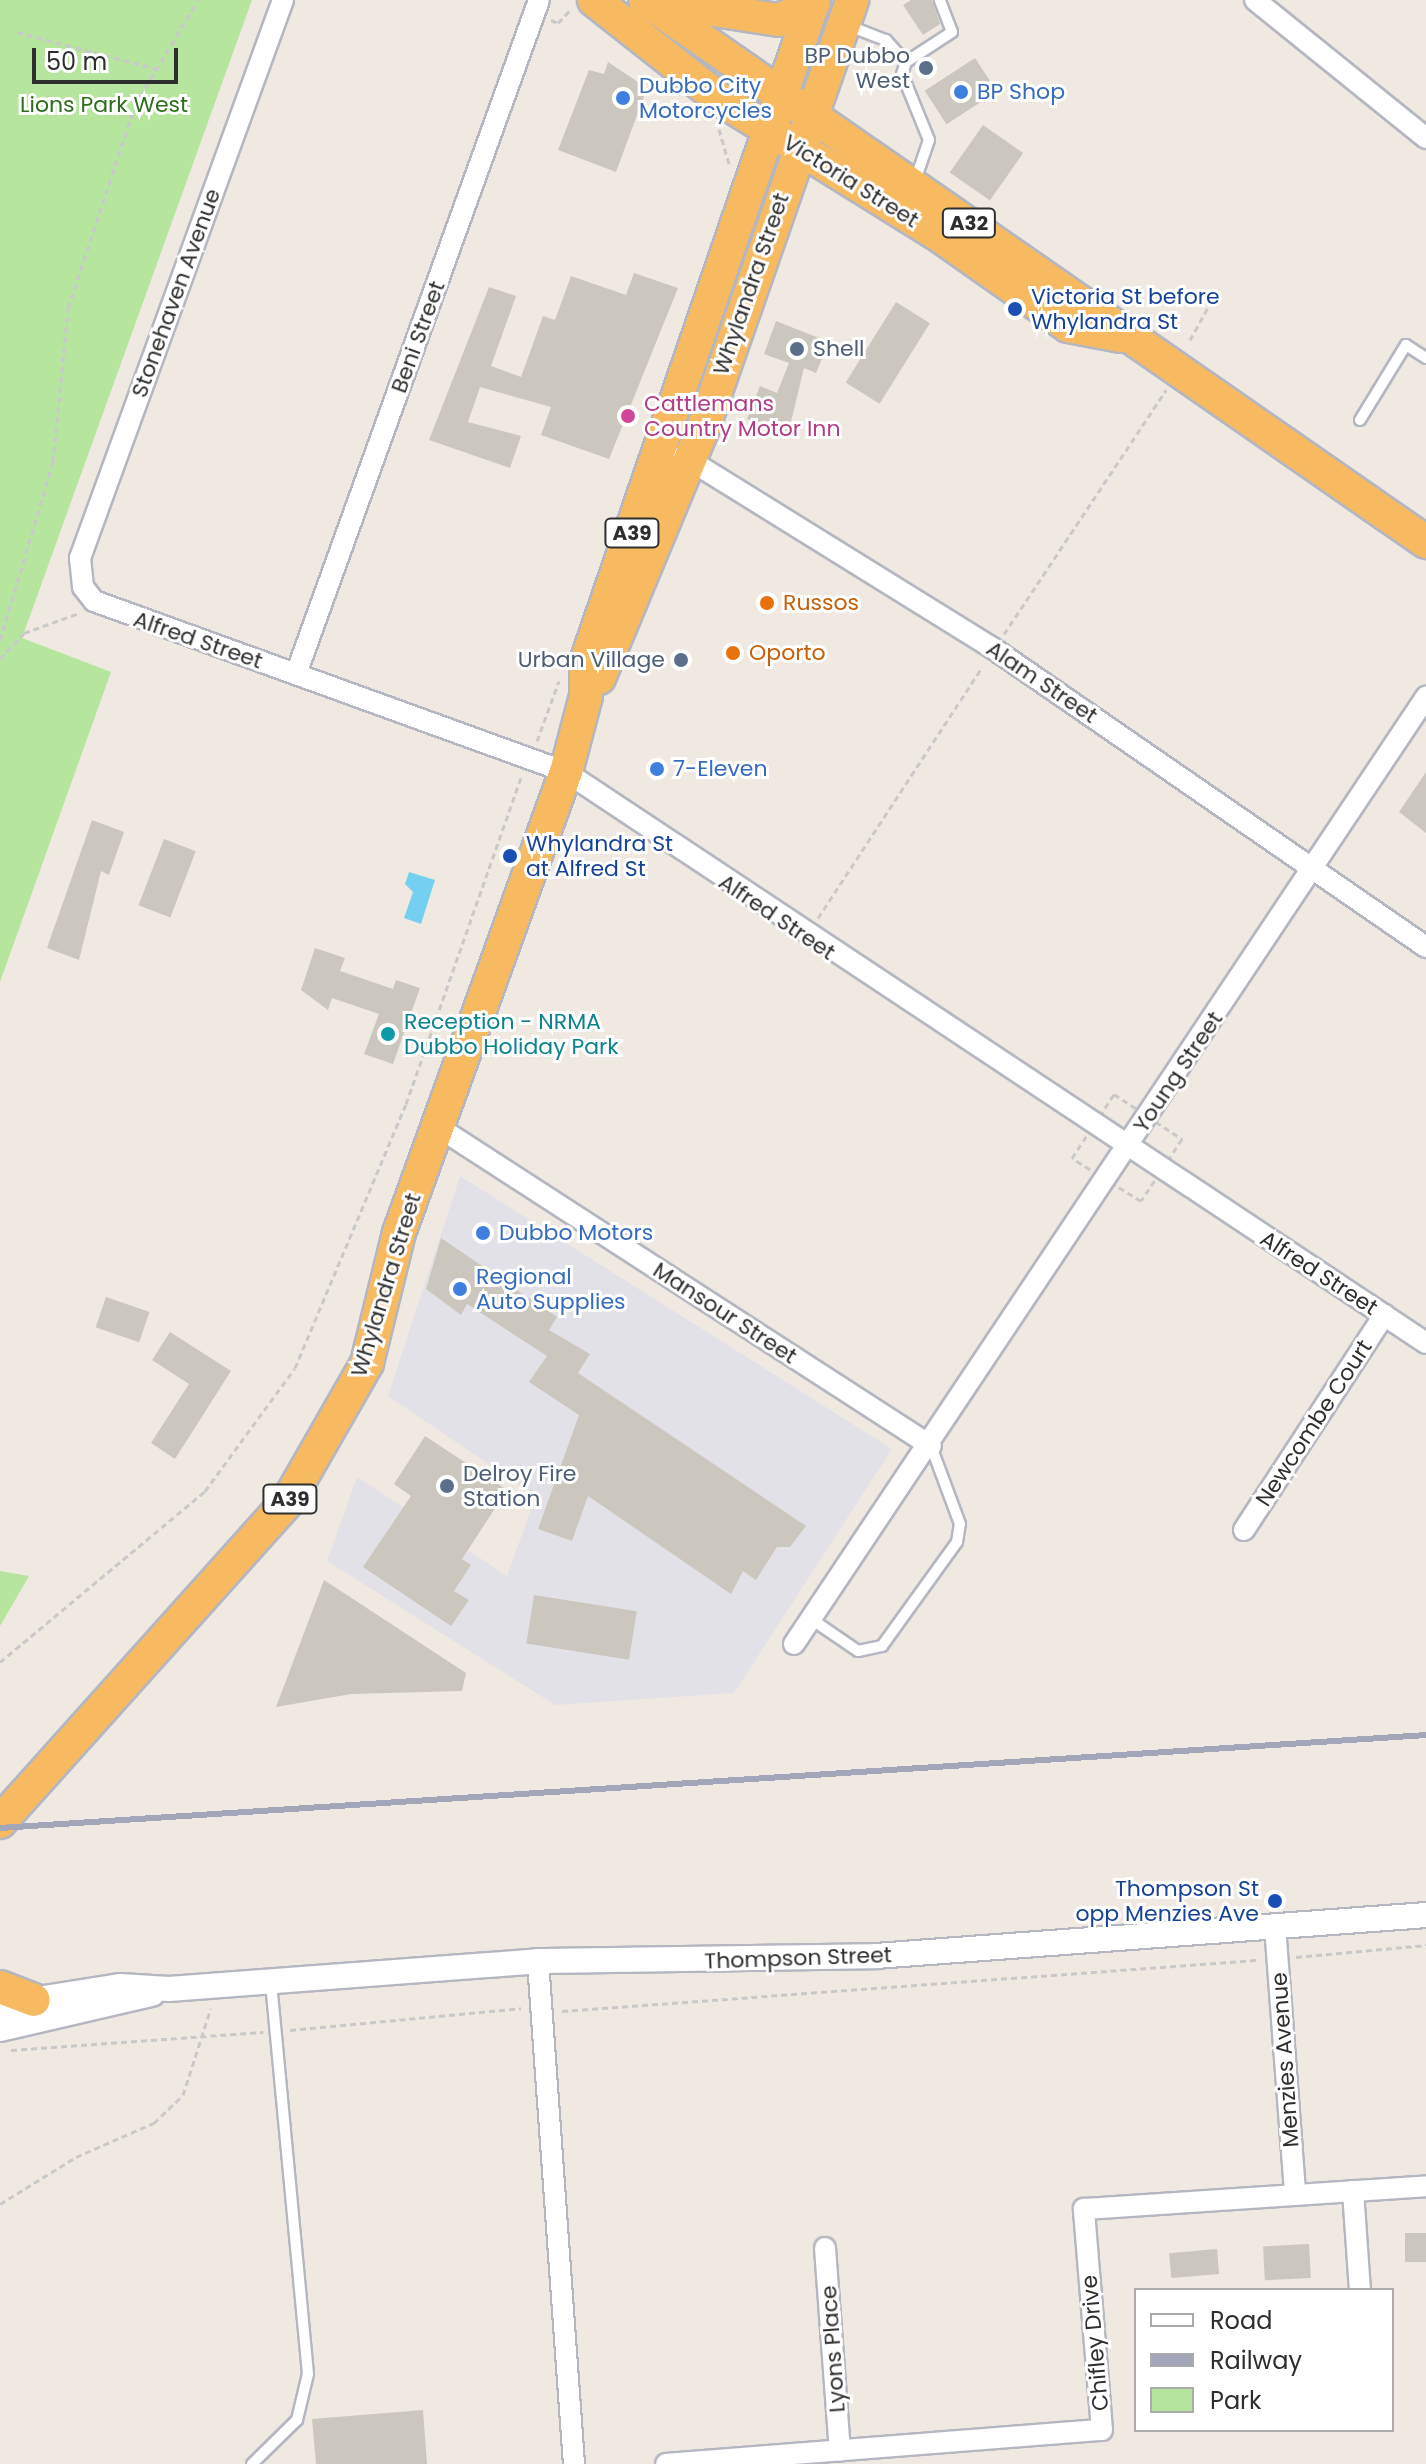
<!DOCTYPE html>
<style>
body{margin:0}
#map{position:relative;width:1426px;height:2464px;overflow:hidden;background:#efe9e1;font-family:Poppins,sans-serif}
div>[style]{position:absolute}
.industrial>*{inset:0;background:#e3e1e8}
.green>*{inset:0;background:#b6e59e}
.water>*{inset:0;background:#75cff0}
.building>*{inset:0;background:#cbc7bf;transform-origin:0 0}
.path>*{height:3px;margin-top:-1.5px;transform-origin:0;background:repeating-linear-gradient(90deg,#c9c9c9 0 6px,transparent 0 10px)}
.roads{filter:drop-shadow(2px 0 #b4b7c1) drop-shadow(-2px 0 #b4b7c1) drop-shadow(0 2px #b4b7c1) drop-shadow(0 -2px #b4b7c1)}
.service>*{height:10px;margin:-5px;padding:0 5px;transform-origin:5px;border-radius:5px;background:#fff}
.minor>*{height:20px;margin:-10px;padding:0 10px;transform-origin:10px;border-radius:10px;background:#fff}
.tertiary>*{height:24px;margin:-12px;padding:0 12px;transform-origin:12px;border-radius:12px;background:#fff}
.trunk>*{height:32px;margin:-16px;padding:0 16px;transform-origin:16px;border-radius:16px;background:#f8ba60}
.rail>*{height:6px;margin:-3px;padding:0 3px;transform-origin:3px;border-radius:3px;background:#a3a6b8}
.dots>*{width:22px;height:22px;translate:-50% -50%;box-sizing:border-box;border:4px solid #fff;border-radius:50%}
span{translate:-50% -50%;white-space:nowrap;text-align:center;line-height:1.15;-webkit-text-stroke:6px #fff;paint-order:stroke}
.shield-label span{padding:2px 6px;background:#fff;border:2px solid;border-radius:6px;-webkit-text-stroke-width:0}
.shield-label{font-size:20px;color:#2e2e2e;font-weight:700}
.service-label{font-size:22px;color:#4e5e75}
.right{translate:-100% -50%;text-align:right}
.left{translate:0 -50%;text-align:left}
.shop-label{font-size:22px;color:#366cbe}
.park-label{font-size:22px;color:#2c6e1b}
.street-label{font-size:22px;color:#2e2e2e}
.transit-label{font-size:22px;color:#164399}
.hotel-label{font-size:22px;color:#b23c85}
.food-label{font-size:22px;color:#c56008}
.culture-label{font-size:22px;color:#0d838f}
.legend{position:absolute;left:1134px;top:2288px;width:260px;height:144px;box-sizing:border-box;background:#fff;border:2px solid #ababab;margin:0;padding:10px 14px;list-style:none;font-size:24px;color:#2e2e2e}
.legend li{display:flex;align-items:center;gap:16px;height:40px}
.legend b{width:40px;border:2px solid #ababab}
.scale{position:absolute;left:32px;top:48px;width:146px;height:36px;box-sizing:border-box;border:4px solid #2e2e2e;border-top:0;padding-left:10px;font-size:24px;line-height:28px;white-space:nowrap;color:#2e2e2e;-webkit-text-stroke:6px #fff;paint-order:stroke}
</style>
<div id="map">
<div class="industrial">
<i style="clip-path:polygon(460px 1176px,892px 1449px,734px 1693px,555px 1705px,327px 1561px,357px 1477px,507px 1576px,536px 1496px,388px 1396px)"></i>
</div>
<div class="green">
<i style="clip-path:polygon(0 0,252px 0,22px 638px,111px 672px,0 982px)"></i>
<i style="clip-path:polygon(0 1571px,29px 1576px,0 1626px)"></i>
</div>
<div class="water">
<i style="clip-path:polygon(409px 872px,435px 880px,421px 924px,404px 918px,413px 892px,405px 884px)"></i>
</div>
<div class="building">
<i style="clip-path:polygon(911px 0,932px 0,940px 24px,923px 35px,903px 5px)"></i>
<i style="left:975px;top:58px;width:40px;height:60px;rotate:57deg"></i>
<i style="clip-path:polygon(608px 62px,647px 88px,616px 172px,558px 150px,589px 70px,604px 74px)"></i>
<i style="left:983px;top:125px;width:49px;height:58px;rotate:35deg"></i>
<i style="clip-path:polygon(634px 273px,678px 288px,609px 459px,541px 435px,551px 407px,480px 387px,468px 422px,521px 436px,510px 468px,429px 440px,489px 287px,516px 296px,491px 366px,521px 377px,543px 316px,555px 320px,571px 276px,626px 295px)"></i>
<i style="left:896px;top:302px;width:40px;height:95px;rotate:32deg"></i>
<i style="clip-path:polygon(776px 321px,829px 342px,816px 373px,804px 368px,788px 434px,747px 419px,760px 386px,777px 393px,789px 363px,764px 354px)"></i>
<i style="clip-path:polygon(1426px 772px,1426px 833px,1399px 812px)"></i>
<i style="clip-path:polygon(92px 820px,124px 832px,109px 875px,101px 871px,79px 960px,47px 948px)"></i>
<i style="left:164px;top:839px;width:34px;height:71px;rotate:21deg"></i>
<i style="clip-path:polygon(315px 948px,345px 958px,340px 971px,393px 989px,396px 980px,420px 988px,393px 1064px,364px 1054px,379px 1014px,332px 998px,328px 1010px,301px 990px)"></i>
<i style="clip-path:polygon(441px 1238px,557px 1317px,549px 1330px,590px 1354px,578px 1373px,806px 1526px,790px 1547px,777px 1547px,756px 1580px,743px 1571px,731px 1594px,588px 1496px,572px 1541px,538px 1529px,579px 1415px,529px 1382px,547px 1356px,467px 1304px,461px 1315px,426px 1289px)"></i>
<i style="left:106px;top:1297px;width:46px;height:32px;rotate:19deg"></i>
<i style="clip-path:polygon(170px 1332px,231px 1371px,175px 1459px,151px 1443px,189px 1384px,152px 1360px)"></i>
<i style="clip-path:polygon(425px 1436px,507px 1490px,462px 1559px,471px 1565px,454px 1591px,469px 1600px,451px 1626px,363px 1567px,411px 1496px,394px 1484px)"></i>
<i style="clip-path:polygon(324px 1580px,466px 1673px,462px 1691px,351px 1694px,276px 1707px)"></i>
<i style="left:534px;top:1595px;width:104px;height:49px;rotate:9deg"></i>
<i style="left:1426px;top:2233px;width:29px;height:21px;rotate:90deg"></i>
<i style="left:1309px;top:2244px;width:34px;height:46px;rotate:87deg"></i>
<i style="left:1217px;top:2249px;width:25px;height:48px;rotate:85deg"></i>
<i style="clip-path:polygon(423px 2410px,427px 2464px,316px 2464px,312px 2419px)"></i>
</div>
<div class="path">
<i style="left:551px;top:20px;width:8px;rotate:23deg"></i>
<i style="left:558px;top:23px;width:19px;rotate:-47deg"></i>
<i style="left:17px;top:32px;width:145px;rotate:14.8deg"></i>
<i style="left:719px;top:129px;width:36px;rotate:74deg"></i>
<i style="left:1190px;top:340px;width:58px;rotate:-61.2deg"></i>
<i style="left:1004px;top:634px;width:293px;rotate:-56.4deg"></i>
<i style="left:0;top:640px;width:186px;rotate:-73.4deg"></i>
<i style="left:53px;top:462px;width:155px;rotate:-84.4deg"></i>
<i style="left:68px;top:308px;width:214px;rotate:-71.7deg"></i>
<i style="left:135px;top:105px;width:122px;rotate:-59deg"></i>
<i style="left:0;top:659px;width:35px;rotate:-47deg"></i>
<i style="left:24px;top:633px;width:59px;rotate:-20deg"></i>
<i style="left:537px;top:741px;width:64px;rotate:-69.9deg"></i>
<i style="left:818px;top:918px;width:300px;rotate:-56.8deg"></i>
<i style="left:1114px;top:1094px;width:82px;rotate:33.5deg"></i>
<i style="left:1182px;top:1139px;width:74px;rotate:123.5deg"></i>
<i style="left:1141px;top:1201px;width:81px;rotate:-148.1deg"></i>
<i style="left:1072px;top:1158px;width:77px;rotate:-56.7deg"></i>
<i style="left:0;top:1662px;width:267px;rotate:-39.8deg"></i>
<i style="left:205px;top:1491px;width:152px;rotate:-53.8deg"></i>
<i style="left:295px;top:1368px;width:286px;rotate:-67.2deg"></i>
<i style="left:406px;top:1104px;width:346px;rotate:-70.6deg"></i>
<i style="left:1296px;top:1957px;width:131px;rotate:-5.3deg"></i>
<i style="left:562px;top:2011px;width:696px;rotate:-4.2deg"></i>
<i style="left:290px;top:2030px;width:232px;rotate:-5.4deg"></i>
<i style="left:11px;top:2050px;width:253px;rotate:-4.1deg"></i>
<i style="left:0;top:2204px;width:89px;rotate:-31.7deg"></i>
<i style="left:76px;top:2157px;width:85px;rotate:-23.6deg"></i>
<i style="left:154px;top:2123px;width:40px;rotate:-44deg"></i>
<i style="left:183px;top:2095px;width:91px;rotate:-72.2deg"></i>
</div>
<div class="roads">
<div class="service">
<i style="left:849px;top:26px;width:40px;rotate:21deg"></i>
<i style="left:886px;top:40px;width:30px;rotate:48deg"></i>
<i style="left:914px;top:184px;width:46px;rotate:-71.2deg"></i>
<i style="left:929px;top:140px;width:71px;rotate:-112.2deg"></i>
<i style="left:902px;top:74px;width:13px;rotate:-72deg"></i>
<i style="left:906px;top:62px;width:55px;rotate:-33.1deg"></i>
<i style="left:952px;top:32px;width:34px;rotate:-111deg"></i>
<i style="left:1360px;top:420px;width:88px;rotate:-58.5deg"></i>
<i style="left:1406px;top:345px;width:24px;rotate:33deg"></i>
<i style="left:814px;top:1621px;width:53px;rotate:34.3deg"></i>
<i style="left:858px;top:1651px;width:25px;rotate:-12deg"></i>
<i style="left:882px;top:1646px;width:128px;rotate:-54.2deg"></i>
<i style="left:957px;top:1542px;width:18px;rotate:-81deg"></i>
<i style="left:960px;top:1524px;width:83px;rotate:-110.4deg"></i>
<i style="left:252px;top:2464px;width:63px;rotate:-44.4deg"></i>
<i style="left:297px;top:2420px;width:47px;rotate:-76.6deg"></i>
<i style="left:308px;top:2374px;width:396px;rotate:-95.4deg"></i>
</div>
<div class="minor">
<i style="left:283px;top:0;width:594px;rotate:109.99deg"></i>
<i style="left:80px;top:558px;width:29px;rotate:84deg"></i>
<i style="left:83px;top:587px;width:18px;rotate:52deg"></i>
<i style="left:94px;top:601px;width:502px;rotate:19.91deg"></i>
<i style="left:566px;top:772px;width:1032px;rotate:33.58deg"></i>
<i style="left:1255px;top:0;width:220px;rotate:38.9deg"></i>
<i style="left:683px;top:456px;width:366px;rotate:31.8deg"></i>
<i style="left:994px;top:649px;width:525px;rotate:34.6deg"></i>
<i style="left:296px;top:674px;width:716px;rotate:-70.17deg"></i>
<i style="left:438px;top:1127px;width:587px;rotate:32.91deg"></i>
<i style="left:1244px;top:1530px;width:257px;rotate:-56.9deg"></i>
<i style="left:794px;top:1644px;width:1139px;rotate:-56.28deg"></i>
<i style="left:1275px;top:1926px;width:269px;rotate:85.7deg"></i>
<i style="left:538px;top:1961px;width:504px;rotate:85.91deg"></i>
<i style="left:1353px;top:2191px;width:99px;rotate:86deg"></i>
<i style="left:825px;top:2248px;width:203px;rotate:85.8deg"></i>
<i style="left:666px;top:2464px;width:437px;rotate:-4.5deg"></i>
<i style="left:1102px;top:2430px;width:222px;rotate:-94.7deg"></i>
<i style="left:1084px;top:2209px;width:343px;rotate:-3.8deg"></i>
</div>
<div class="tertiary">
<i style="left:0;top:2005px;width:121px;rotate:-9deg"></i>
<i style="left:120px;top:1986px;width:49px;rotate:3.5deg"></i>
<i style="left:169px;top:1989px;width:370px;rotate:-4.3deg"></i>
<i style="left:538px;top:1961px;width:338px;rotate:-0.8deg"></i>
<i style="left:876px;top:1956px;width:552px;rotate:-4.26deg"></i>
<i style="left:0;top:2029px;width:156px;rotate:-13deg"></i>
</div>
<div class="trunk">
<i style="left:594px;top:0;width:160px;rotate:38.2deg"></i>
<i style="left:720px;top:99px;width:252px;rotate:31.9deg"></i>
<i style="left:934px;top:232px;width:164px;rotate:35deg"></i>
<i style="left:1068px;top:326px;width:54px;rotate:10.7deg"></i>
<i style="left:645px;top:0;width:951px;rotate:34.76deg"></i>
<i style="left:656px;top:1px;width:124px;rotate:8.8deg"></i>
<i style="left:779px;top:20px;width:38px;rotate:-25deg"></i>
<i style="left:599px;top:678px;width:276px;rotate:-67.4deg"></i>
<i style="left:705px;top:423px;width:448px;rotate:-70.8deg"></i>
<i style="left:0;top:1822px;width:431px;rotate:-48.1deg"></i>
<i style="left:288px;top:1501px;width:159px;rotate:-60.2deg"></i>
<i style="left:367px;top:1363px;width:134px;rotate:-76.2deg"></i>
<i style="left:399px;top:1233px;width:490px;rotate:-70.1deg"></i>
<i style="left:566px;top:772px;width:79px;rotate:-75.3deg"></i>
<i style="left:586px;top:696px;width:34px;rotate:-90deg"></i>
<i style="left:586px;top:662px;width:700px;rotate:-71deg"></i>
<i style="left:0;top:1987px;width:36px;rotate:21deg"></i>
</div>
</div>
<div class="rail">
<i style="left:0;top:1828px;width:1429px;rotate:-3.73deg"></i>
</div>
<div class="dots">
<i style="left:926px;top:68px;background:#5c6f8a"></i>
<i style="left:961px;top:92px;background:#3f7fe0"></i>
<i style="left:623px;top:98px;background:#3f7fe0"></i>
<i style="left:1015px;top:309px;background:#1a4fb4"></i>
<i style="left:797px;top:349px;background:#5c6f8a"></i>
<i style="left:628px;top:416px;background:#d1479c"></i>
<i style="left:767px;top:603px;background:#e8710a"></i>
<i style="left:733px;top:653px;background:#e8710a"></i>
<i style="left:681px;top:660px;background:#5c6f8a"></i>
<i style="left:657px;top:769px;background:#3f7fe0"></i>
<i style="left:510px;top:856px;background:#1a4fb4"></i>
<i style="left:388px;top:1034px;background:#0f9aa8"></i>
<i style="left:483px;top:1233px;background:#3f7fe0"></i>
<i style="left:460px;top:1289px;background:#3f7fe0"></i>
<i style="left:447px;top:1486px;background:#5c6f8a"></i>
<i style="left:1275px;top:1901px;background:#1a4fb4"></i>
</div>
<div class="shield-label">
<span style="left:969px;top:223px">A32</span>
<span style="left:632px;top:533px">A39</span>
<span style="left:290px;top:1499px">A39</span>
</div>
<div class="service-label">
<span class="right" style="left:910px;top:68px">BP Dubbo<br>West</span>
<span class="left" style="left:813px;top:349px">Shell</span>
<span class="right" style="left:665px;top:660px">Urban Village</span>
<span class="left" style="left:463px;top:1486px">Delroy Fire<br>Station</span>
</div>
<div class="shop-label">
<span class="left" style="left:639px;top:98px">Dubbo City<br>Motorcycles</span>
<span class="left" style="left:977px;top:92px">BP Shop</span>
<span class="left" style="left:673px;top:769px">7-Eleven</span>
<span class="left" style="left:499px;top:1233px">Dubbo Motors</span>
<span class="left" style="left:476px;top:1289px">Regional<br>Auto Supplies</span>
</div>
<div class="park-label">
<span style="left:104px;top:105px">Lions Park West</span>
</div>
<div class="street-label">
<span style="left:851px;top:181px;rotate:32deg">Victoria Street</span>
<span style="left:751px;top:284px;rotate:-71deg">Whylandra Street</span>
<span style="left:176px;top:293px;rotate:-70deg">Stonehaven Avenue</span>
<span style="left:418px;top:337px;rotate:-70deg">Beni Street</span>
<span style="left:198px;top:640px;rotate:19deg">Alfred Street</span>
<span style="left:1042px;top:682px;rotate:34deg">Alam Street</span>
<span style="left:777px;top:917px;rotate:34deg">Alfred Street</span>
<span style="left:1178px;top:1072px;rotate:-56deg">Young Street</span>
<span style="left:1319px;top:1273px;rotate:33deg">Alfred Street</span>
<span style="left:386px;top:1285px;rotate:-73deg">Whylandra Street</span>
<span style="left:725px;top:1313px;rotate:33deg">Mansour Street</span>
<span style="left:1314px;top:1423px;rotate:-57deg">Newcombe Court</span>
<span style="left:798px;top:1958px;rotate:-2deg">Thompson Street</span>
<span style="left:1285px;top:2060px;rotate:-94deg">Menzies Avenue</span>
<span style="left:1095px;top:2343px;rotate:-95deg">Chifley Drive</span>
<span style="left:833px;top:2349px;rotate:-94deg">Lyons Place</span>
</div>
<div class="transit-label">
<span class="left" style="left:1031px;top:309px">Victoria St before<br>Whylandra St</span>
<span class="left" style="left:526px;top:856px">Whylandra St<br>at Alfred St</span>
<span class="right" style="left:1259px;top:1901px">Thompson St<br>opp Menzies Ave</span>
</div>
<div class="hotel-label">
<span class="left" style="left:644px;top:416px">Cattlemans<br>Country Motor Inn</span>
</div>
<div class="food-label">
<span class="left" style="left:783px;top:603px">Russos</span>
<span class="left" style="left:749px;top:653px">Oporto</span>
</div>
<div class="culture-label">
<span class="left" style="left:404px;top:1034px">Reception - NRMA<br>Dubbo Holiday Park</span>
</div>
<ul class="legend">
<li><b style="height:10px;background:#fff"></b>Road</li>
<li><b style="height:10px;background:#a3a6b8"></b>Railway</li>
<li><b style="height:22px;background:#b6e59e"></b>Park</li>
</ul>
<div class="scale">50 m</div>
</div>
